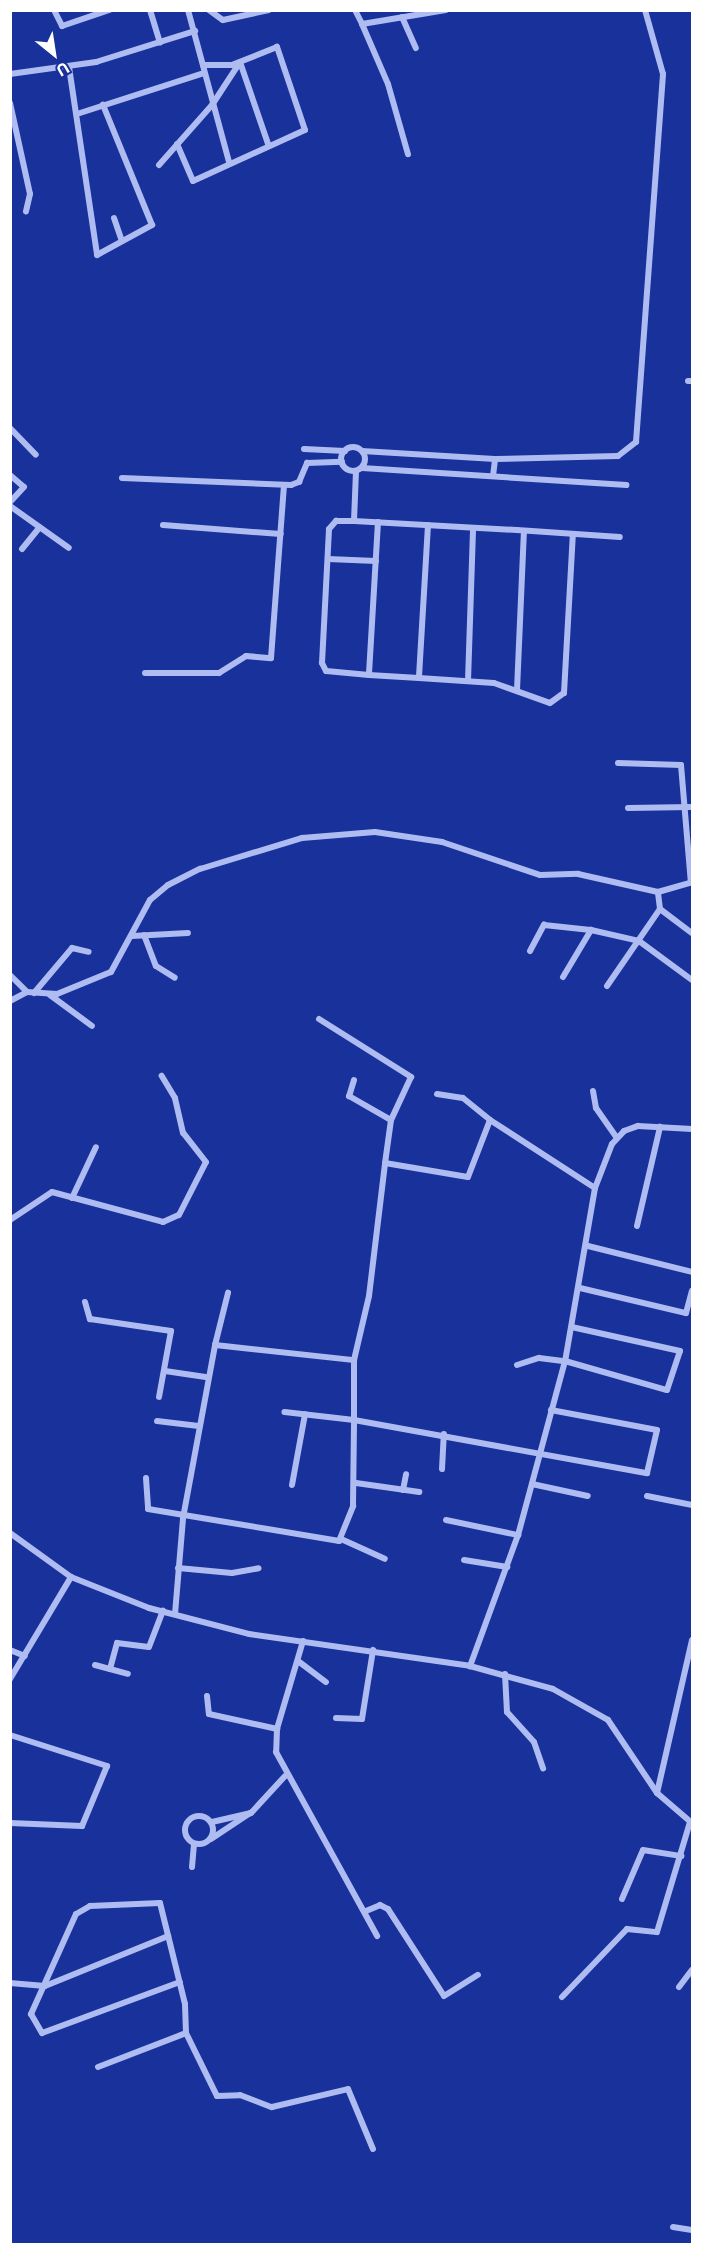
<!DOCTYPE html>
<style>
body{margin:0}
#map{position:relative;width:703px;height:2255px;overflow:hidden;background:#18319b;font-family:"Noto Sans",sans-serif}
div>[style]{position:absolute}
.street>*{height:6px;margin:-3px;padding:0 3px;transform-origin:3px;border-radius:3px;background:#aebcf2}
.street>.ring{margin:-3px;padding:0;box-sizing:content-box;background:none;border:6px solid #aebcf2;border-radius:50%}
span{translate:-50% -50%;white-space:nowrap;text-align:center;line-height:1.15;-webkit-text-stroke:4.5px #18319b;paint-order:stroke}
.frame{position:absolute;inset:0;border:12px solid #fff;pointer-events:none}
.north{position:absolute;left:24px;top:24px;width:60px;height:60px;-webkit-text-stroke:4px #18319b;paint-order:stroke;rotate:150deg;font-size:16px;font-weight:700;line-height:24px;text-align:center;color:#fff}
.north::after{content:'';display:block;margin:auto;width:21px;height:27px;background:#fff;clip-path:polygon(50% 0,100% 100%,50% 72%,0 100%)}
</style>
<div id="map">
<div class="street">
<i style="left:54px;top:10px;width:18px;rotate:63deg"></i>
<i style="left:62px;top:26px;width:50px;rotate:-18.8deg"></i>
<i style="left:150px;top:10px;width:34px;rotate:73deg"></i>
<i style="left:188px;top:10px;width:157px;rotate:74.9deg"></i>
<i style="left:209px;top:10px;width:17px;rotate:36deg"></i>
<i style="left:223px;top:20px;width:47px;rotate:-12.3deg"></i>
<i style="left:355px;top:10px;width:16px;rotate:63deg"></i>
<i style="left:362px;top:24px;width:85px;rotate:-9.5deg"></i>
<i style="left:402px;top:17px;width:34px;rotate:66deg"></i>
<i style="left:362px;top:24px;width:65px;rotate:66.6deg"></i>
<i style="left:388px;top:84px;width:73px;rotate:74.1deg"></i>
<i style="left:69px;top:67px;width:190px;rotate:81.5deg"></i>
<i style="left:97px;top:255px;width:63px;rotate:-28.6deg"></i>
<i style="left:152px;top:225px;width:130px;rotate:-112.2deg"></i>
<i style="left:10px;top:74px;width:87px;rotate:-7.9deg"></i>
<i style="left:96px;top:62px;width:104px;rotate:-17.4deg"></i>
<i style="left:10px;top:103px;width:93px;rotate:77.6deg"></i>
<i style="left:30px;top:194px;width:18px;rotate:103deg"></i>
<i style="left:80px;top:113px;width:130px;rotate:-17.9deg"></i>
<i style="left:177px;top:144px;width:40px;rotate:66.6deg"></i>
<i style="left:193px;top:181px;width:123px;rotate:-24.5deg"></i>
<i style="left:305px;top:130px;width:88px;rotate:-108.6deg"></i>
<i style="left:277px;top:47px;width:48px;rotate:158.2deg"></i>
<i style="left:232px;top:65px;width:29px;rotate:180deg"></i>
<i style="left:159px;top:165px;width:80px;rotate:-48.5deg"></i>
<i style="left:212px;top:105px;width:51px;rotate:-56.9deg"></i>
<i style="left:240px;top:62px;width:87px;rotate:71.1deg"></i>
<i style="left:114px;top:218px;width:24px;rotate:71deg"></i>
<i style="left:688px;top:381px;width:4px"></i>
<i style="left:10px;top:428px;width:37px;rotate:46deg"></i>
<i class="ring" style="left:341px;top:447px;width:18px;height:18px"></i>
<i style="left:304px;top:449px;width:41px;rotate:2.8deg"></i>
<i style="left:362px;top:451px;width:133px;rotate:3.4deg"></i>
<i style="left:495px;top:459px;width:123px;rotate:-1.4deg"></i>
<i style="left:618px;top:456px;width:23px;rotate:-38deg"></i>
<i style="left:636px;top:442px;width:369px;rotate:-85.8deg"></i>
<i style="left:663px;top:74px;width:66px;rotate:-105.7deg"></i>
<i style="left:362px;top:468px;width:265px;rotate:3.7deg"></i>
<i style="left:10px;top:475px;width:18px;rotate:41deg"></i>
<i style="left:24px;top:487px;width:21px;rotate:133deg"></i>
<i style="left:493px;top:476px;width:17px;rotate:-83deg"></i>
<i style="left:122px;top:478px;width:169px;rotate:2.4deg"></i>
<i style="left:291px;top:485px;width:9px;rotate:-21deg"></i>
<i style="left:299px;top:482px;width:21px;rotate:-67deg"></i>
<i style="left:307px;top:463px;width:35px;rotate:-2deg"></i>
<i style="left:10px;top:506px;width:72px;rotate:35.4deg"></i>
<i style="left:354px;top:521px;width:50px;rotate:-87.7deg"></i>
<i style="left:378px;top:522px;width:153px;rotate:93.4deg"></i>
<i style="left:369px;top:675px;width:43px;rotate:-174.7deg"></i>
<i style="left:326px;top:671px;width:9px;rotate:-117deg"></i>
<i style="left:322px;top:663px;width:134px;rotate:-87deg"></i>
<i style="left:329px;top:529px;width:11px;rotate:-49deg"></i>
<i style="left:336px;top:521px;width:18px"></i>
<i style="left:354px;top:521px;width:163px;rotate:3.2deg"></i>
<i style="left:517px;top:530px;width:103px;rotate:3.9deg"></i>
<i style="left:163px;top:525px;width:118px;rotate:4.4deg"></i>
<i style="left:428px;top:525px;width:153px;rotate:93.4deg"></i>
<i style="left:419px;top:678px;width:75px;rotate:3.8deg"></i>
<i style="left:494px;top:683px;width:59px;rotate:19.7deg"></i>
<i style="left:550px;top:703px;width:17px;rotate:-36deg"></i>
<i style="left:564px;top:693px;width:159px;rotate:-86.8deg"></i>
<i style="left:22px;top:549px;width:28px;rotate:-51deg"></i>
<i style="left:328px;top:559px;width:48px;rotate:2.4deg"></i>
<i style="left:145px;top:673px;width:74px"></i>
<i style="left:219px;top:673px;width:32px;rotate:-32deg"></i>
<i style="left:246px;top:656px;width:25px;rotate:5deg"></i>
<i style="left:271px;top:658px;width:173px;rotate:-85.7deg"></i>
<i style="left:369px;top:675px;width:50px;rotate:3.4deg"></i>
<i style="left:468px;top:681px;width:153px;rotate:-88.1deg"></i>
<i style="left:517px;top:690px;width:159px;rotate:-87.5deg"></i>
<i style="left:618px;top:763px;width:63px;rotate:1.8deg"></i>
<i style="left:681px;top:765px;width:118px;rotate:85.2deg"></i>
<i style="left:628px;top:808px;width:64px;rotate:-0.9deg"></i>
<i style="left:660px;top:909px;width:40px;rotate:37deg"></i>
<i style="left:144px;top:935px;width:33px;rotate:69deg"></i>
<i style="left:156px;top:966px;width:22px;rotate:32deg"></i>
<i style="left:132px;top:936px;width:56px;rotate:-3.1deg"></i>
<i style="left:530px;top:951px;width:30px;rotate:-62deg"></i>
<i style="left:544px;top:925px;width:47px;rotate:6.1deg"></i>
<i style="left:591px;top:930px;width:49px;rotate:12.9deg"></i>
<i style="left:639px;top:941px;width:66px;rotate:36.3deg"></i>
<i style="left:10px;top:975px;width:24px;rotate:45deg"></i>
<i style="left:563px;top:977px;width:55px;rotate:-59.2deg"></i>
<i style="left:607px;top:986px;width:93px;rotate:-55.5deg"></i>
<i style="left:660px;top:909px;width:17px;rotate:-97deg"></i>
<i style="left:34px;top:993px;width:59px;rotate:-49.8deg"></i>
<i style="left:72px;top:948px;width:17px;rotate:13deg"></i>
<i style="left:50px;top:995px;width:52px;rotate:36.4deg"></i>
<i style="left:10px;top:1001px;width:19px;rotate:-28deg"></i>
<i style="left:27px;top:992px;width:30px;rotate:4deg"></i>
<i style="left:57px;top:994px;width:58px;rotate:-22.2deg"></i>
<i style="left:111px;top:972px;width:82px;rotate:-61.6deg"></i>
<i style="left:150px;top:900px;width:23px;rotate:-40deg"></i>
<i style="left:168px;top:885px;width:36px;rotate:-27deg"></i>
<i style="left:200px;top:869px;width:107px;rotate:-16.9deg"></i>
<i style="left:302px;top:838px;width:73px;rotate:-4.7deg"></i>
<i style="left:375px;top:832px;width:68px;rotate:8.5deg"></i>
<i style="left:442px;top:842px;width:103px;rotate:18.6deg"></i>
<i style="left:540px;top:875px;width:38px;rotate:-2deg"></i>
<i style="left:578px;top:874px;width:82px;rotate:12.7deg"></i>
<i style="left:658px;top:892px;width:35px;rotate:-16deg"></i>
<i style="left:319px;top:1019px;width:109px;rotate:32.2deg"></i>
<i style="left:411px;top:1077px;width:47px;rotate:114.9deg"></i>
<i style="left:391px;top:1120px;width:43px;rotate:97.9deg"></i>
<i style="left:354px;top:1080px;width:17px;rotate:107deg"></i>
<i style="left:349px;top:1096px;width:48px;rotate:29.7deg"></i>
<i style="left:593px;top:1091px;width:17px;rotate:80deg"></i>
<i style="left:596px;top:1108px;width:35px;rotate:55deg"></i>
<i style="left:437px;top:1094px;width:26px;rotate:9deg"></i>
<i style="left:463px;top:1098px;width:35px;rotate:39deg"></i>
<i style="left:595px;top:1188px;width:47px;rotate:-68.9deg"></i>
<i style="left:612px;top:1144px;width:18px;rotate:-47deg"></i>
<i style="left:624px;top:1131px;width:15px;rotate:-20deg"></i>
<i style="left:638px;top:1126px;width:54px;rotate:3.2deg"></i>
<i style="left:72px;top:1198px;width:56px;rotate:-64.8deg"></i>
<i style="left:10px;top:1220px;width:50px;rotate:-33.7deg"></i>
<i style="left:52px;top:1192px;width:115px;rotate:15.1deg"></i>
<i style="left:163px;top:1222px;width:17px;rotate:-24deg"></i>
<i style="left:179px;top:1215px;width:59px;rotate:-63deg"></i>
<i style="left:206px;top:1162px;width:37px;rotate:-128deg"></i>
<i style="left:183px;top:1133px;width:36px;rotate:-103deg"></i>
<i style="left:175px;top:1098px;width:26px;rotate:-121deg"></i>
<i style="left:637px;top:1226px;width:102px;rotate:-76.9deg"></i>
<i style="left:588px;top:1246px;width:107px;rotate:14deg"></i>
<i style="left:580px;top:1288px;width:109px;rotate:13.3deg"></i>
<i style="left:686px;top:1313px;width:23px;rotate:-75deg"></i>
<i style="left:85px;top:1302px;width:18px;rotate:74deg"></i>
<i style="left:90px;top:1319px;width:82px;rotate:8.4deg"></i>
<i style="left:171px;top:1331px;width:67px;rotate:100.3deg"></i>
<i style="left:215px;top:1345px;width:54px;rotate:-76deg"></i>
<i style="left:354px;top:1360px;width:60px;rotate:90deg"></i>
<i style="left:354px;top:1420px;width:298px;rotate:10.3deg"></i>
<i style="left:647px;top:1473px;width:44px;rotate:-76.9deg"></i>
<i style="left:657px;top:1430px;width:108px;rotate:-169.3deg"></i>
<i style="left:517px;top:1365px;width:23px;rotate:-18deg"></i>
<i style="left:539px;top:1358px;width:26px;rotate:7deg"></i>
<i style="left:565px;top:1361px;width:106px;rotate:15.9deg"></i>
<i style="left:667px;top:1390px;width:41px;rotate:-71.6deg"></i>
<i style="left:680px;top:1351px;width:111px;rotate:-167.5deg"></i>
<i style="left:165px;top:1371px;width:41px;rotate:8.3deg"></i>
<i style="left:157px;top:1421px;width:42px;rotate:6.8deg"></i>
<i style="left:442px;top:1469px;width:35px;rotate:-87deg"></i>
<i style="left:146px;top:1478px;width:31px;rotate:86deg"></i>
<i style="left:148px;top:1509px;width:194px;rotate:9.5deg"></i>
<i style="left:339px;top:1541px;width:38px;rotate:-68deg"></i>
<i style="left:353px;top:1506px;width:86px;rotate:-89.3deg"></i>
<i style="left:354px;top:1420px;width:70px;rotate:-173.5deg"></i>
<i style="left:356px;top:1483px;width:64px;rotate:8.1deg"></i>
<i style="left:532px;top:1484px;width:57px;rotate:12.1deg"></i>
<i style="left:292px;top:1485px;width:72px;rotate:-79.6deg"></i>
<i style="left:403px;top:1490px;width:16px;rotate:-79deg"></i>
<i style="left:647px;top:1496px;width:46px;rotate:11.3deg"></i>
<i style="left:446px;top:1520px;width:74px;rotate:11.8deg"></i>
<i style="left:10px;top:1533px;width:75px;rotate:35.8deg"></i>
<i style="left:71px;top:1577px;width:84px;rotate:21.7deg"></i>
<i style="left:149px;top:1608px;width:103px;rotate:14.6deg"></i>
<i style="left:249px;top:1634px;width:223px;rotate:8.2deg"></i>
<i style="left:470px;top:1666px;width:86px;rotate:15.5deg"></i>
<i style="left:553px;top:1689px;width:63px;rotate:29.4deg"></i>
<i style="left:608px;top:1720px;width:88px;rotate:56.1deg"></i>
<i style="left:657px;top:1793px;width:46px;rotate:40.6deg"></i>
<i style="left:341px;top:1539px;width:48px;rotate:24.4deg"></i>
<i style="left:464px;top:1560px;width:44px;rotate:9.2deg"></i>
<i style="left:178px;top:1568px;width:54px;rotate:5.3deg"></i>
<i style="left:232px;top:1573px;width:27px;rotate:-10deg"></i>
<i style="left:175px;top:1614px;width:96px;rotate:-85.2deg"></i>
<i style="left:183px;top:1518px;width:176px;rotate:-79.5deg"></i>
<i style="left:215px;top:1345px;width:140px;rotate:6.2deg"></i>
<i style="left:354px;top:1360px;width:66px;rotate:-76.8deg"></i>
<i style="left:369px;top:1296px;width:134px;rotate:-83.1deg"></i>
<i style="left:385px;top:1163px;width:84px;rotate:9.6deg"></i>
<i style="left:468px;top:1177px;width:61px;rotate:-68.9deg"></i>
<i style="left:490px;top:1120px;width:125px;rotate:32.9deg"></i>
<i style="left:595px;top:1188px;width:176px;rotate:99.8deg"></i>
<i style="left:565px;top:1361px;width:180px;rotate:105.1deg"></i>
<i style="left:518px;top:1535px;width:140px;rotate:110.1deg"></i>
<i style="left:303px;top:1641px;width:92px;rotate:106.5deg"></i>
<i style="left:277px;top:1729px;width:23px;rotate:92deg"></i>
<i style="left:276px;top:1752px;width:210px;rotate:61.2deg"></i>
<i style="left:10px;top:1650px;width:16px;rotate:22deg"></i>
<i style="left:298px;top:1661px;width:35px;rotate:37deg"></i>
<i style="left:95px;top:1665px;width:34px;rotate:15deg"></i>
<i style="left:110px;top:1669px;width:27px;rotate:-75deg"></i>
<i style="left:117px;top:1643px;width:32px;rotate:7deg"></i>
<i style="left:149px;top:1647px;width:39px;rotate:-69deg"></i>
<i style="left:505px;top:1674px;width:38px;rotate:87deg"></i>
<i style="left:507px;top:1712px;width:40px;rotate:48deg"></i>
<i style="left:534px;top:1742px;width:28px;rotate:71deg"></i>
<i style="left:10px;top:1679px;width:119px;rotate:-59.1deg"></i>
<i style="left:207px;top:1696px;width:18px;rotate:84deg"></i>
<i style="left:209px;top:1714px;width:70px;rotate:12.4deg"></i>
<i style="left:336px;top:1718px;width:26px;rotate:2deg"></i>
<i style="left:362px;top:1719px;width:70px;rotate:-80.9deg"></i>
<i style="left:10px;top:1735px;width:102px;rotate:17.7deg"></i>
<i style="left:107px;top:1766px;width:65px;rotate:112.6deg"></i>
<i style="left:82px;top:1826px;width:72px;rotate:-177.6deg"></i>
<i style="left:657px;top:1793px;width:157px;rotate:-77.1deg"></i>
<i class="ring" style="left:185px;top:1816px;width:22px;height:22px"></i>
<i style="left:212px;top:1822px;width:40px;rotate:-13deg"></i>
<i style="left:251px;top:1813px;width:50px;rotate:-47.4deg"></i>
<i style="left:211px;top:1839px;width:47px;rotate:-33.7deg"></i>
<i style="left:192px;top:1867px;width:23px;rotate:-85deg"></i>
<i style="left:622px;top:1899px;width:53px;rotate:-66.8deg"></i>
<i style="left:643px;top:1850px;width:39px;rotate:9deg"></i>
<i style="left:366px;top:1911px;width:15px;rotate:-23deg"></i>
<i style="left:380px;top:1905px;width:9px;rotate:27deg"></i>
<i style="left:388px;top:1909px;width:103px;rotate:57.2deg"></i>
<i style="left:444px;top:1996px;width:40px;rotate:-32deg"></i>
<i style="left:10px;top:1983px;width:35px;rotate:5deg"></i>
<i style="left:45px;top:1986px;width:133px;rotate:-22.1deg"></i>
<i style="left:679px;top:1987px;width:21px;rotate:-53deg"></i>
<i style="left:562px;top:1997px;width:94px;rotate:-46.3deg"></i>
<i style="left:627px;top:1929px;width:30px;rotate:6deg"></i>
<i style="left:657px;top:1932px;width:115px;rotate:-73.3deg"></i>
<i style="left:186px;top:2033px;width:70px;rotate:63.8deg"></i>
<i style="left:217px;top:2096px;width:23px;rotate:-2deg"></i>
<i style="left:240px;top:2095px;width:34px;rotate:21deg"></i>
<i style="left:272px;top:2107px;width:78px;rotate:-13.3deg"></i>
<i style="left:348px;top:2089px;width:65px;rotate:67.4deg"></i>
<i style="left:98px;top:2067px;width:94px;rotate:-21.1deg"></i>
<i style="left:186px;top:2033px;width:29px;rotate:-92deg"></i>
<i style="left:185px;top:2004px;width:104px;rotate:-103.9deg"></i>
<i style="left:160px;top:1903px;width:70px;rotate:177.5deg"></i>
<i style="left:90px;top:1906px;width:16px;rotate:150deg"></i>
<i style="left:76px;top:1914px;width:110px;rotate:114.2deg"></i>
<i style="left:31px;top:2014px;width:22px;rotate:60deg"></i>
<i style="left:42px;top:2033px;width:147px;rotate:-20.3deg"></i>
<i style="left:673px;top:2227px;width:19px;rotate:9deg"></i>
</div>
<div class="frame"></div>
<div class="north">U</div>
</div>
